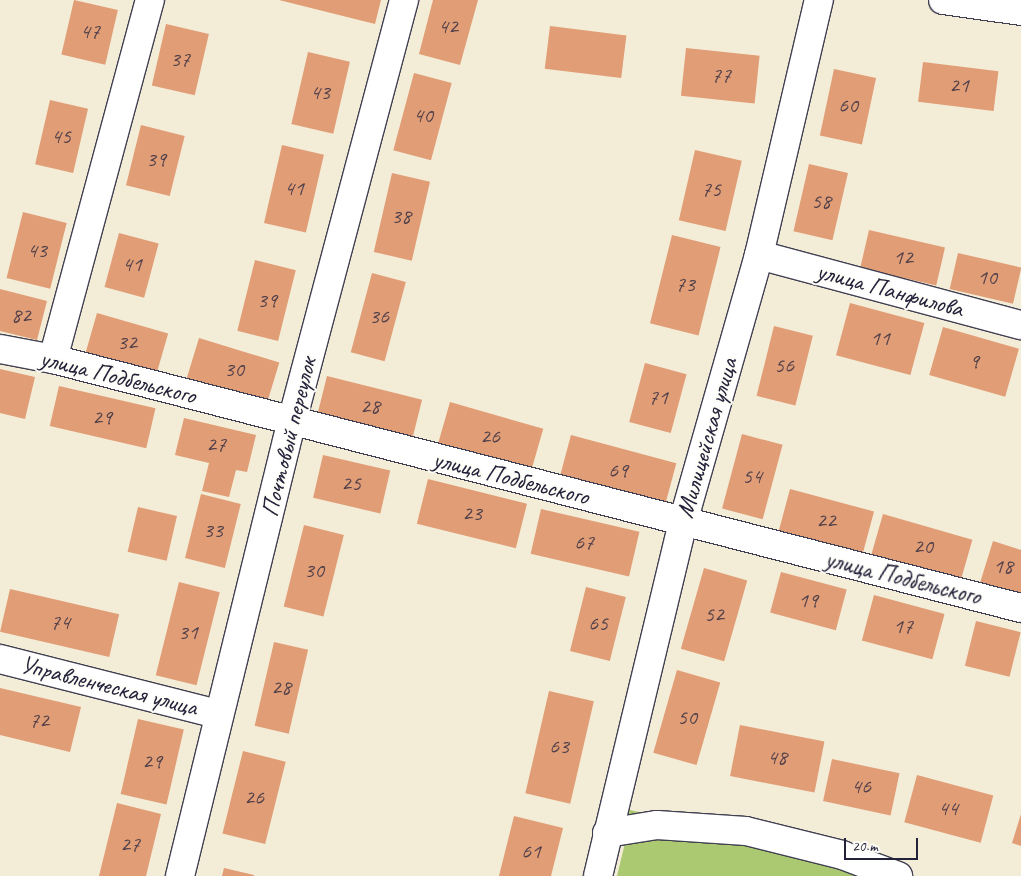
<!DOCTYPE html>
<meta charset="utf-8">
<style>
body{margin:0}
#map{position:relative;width:1021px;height:876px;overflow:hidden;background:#f3ecd6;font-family:Caveat,sans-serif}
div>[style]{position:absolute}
.green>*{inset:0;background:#aac971}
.building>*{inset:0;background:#e19d76;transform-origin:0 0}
.roads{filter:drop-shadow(1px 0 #414052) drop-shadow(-1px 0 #414052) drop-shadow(0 1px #414052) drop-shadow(0 -1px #414052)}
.minor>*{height:28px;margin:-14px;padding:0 14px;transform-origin:14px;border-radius:14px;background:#fff}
span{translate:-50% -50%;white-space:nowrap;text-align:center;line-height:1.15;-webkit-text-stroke:4px #fdfcf7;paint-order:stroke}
.number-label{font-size:22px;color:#52414a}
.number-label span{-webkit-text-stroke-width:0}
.street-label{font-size:25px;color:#22223b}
.scale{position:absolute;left:844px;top:838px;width:74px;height:22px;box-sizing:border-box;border:2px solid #22223b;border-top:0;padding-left:6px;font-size:15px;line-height:18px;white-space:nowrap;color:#22223b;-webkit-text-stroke:4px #fdfcf7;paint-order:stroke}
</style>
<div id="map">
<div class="green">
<i style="clip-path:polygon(626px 809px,910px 876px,617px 876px,626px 839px)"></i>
</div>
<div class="building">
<i style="left:74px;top:0;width:45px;height:56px;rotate:13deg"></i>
<i style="clip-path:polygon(279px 0,381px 0,375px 24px)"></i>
<i style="clip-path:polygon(433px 0,478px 0,460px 65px,419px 54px)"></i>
<i style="left:166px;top:24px;width:44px;height:63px;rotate:13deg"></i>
<i style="left:550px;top:26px;width:77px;height:43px;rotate:7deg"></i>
<i style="left:686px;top:48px;width:74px;height:48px;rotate:6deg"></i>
<i style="left:308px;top:52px;width:43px;height:74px;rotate:13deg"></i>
<i style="left:923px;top:62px;width:76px;height:40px;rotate:7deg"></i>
<i style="left:834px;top:69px;width:43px;height:68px;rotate:12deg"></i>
<i style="left:414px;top:73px;width:39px;height:80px;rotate:15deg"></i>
<i style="left:50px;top:100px;width:39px;height:66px;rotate:13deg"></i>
<i style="left:141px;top:125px;width:45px;height:62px;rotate:14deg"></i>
<i style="left:282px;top:145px;width:43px;height:80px;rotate:13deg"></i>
<i style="left:695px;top:150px;width:48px;height:72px;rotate:13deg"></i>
<i style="left:809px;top:164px;width:40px;height:69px;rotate:13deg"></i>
<i style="left:392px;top:173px;width:39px;height:81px;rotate:13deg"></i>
<i style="left:23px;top:212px;width:45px;height:68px;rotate:14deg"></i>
<i style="left:869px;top:230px;width:78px;height:39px;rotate:13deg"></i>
<i style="left:119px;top:233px;width:41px;height:56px;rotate:15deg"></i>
<i style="left:672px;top:235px;width:50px;height:91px;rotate:14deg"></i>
<i style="left:958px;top:253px;width:65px;height:37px;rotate:13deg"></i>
<i style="left:255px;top:260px;width:42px;height:73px;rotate:14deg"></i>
<i style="left:372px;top:273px;width:35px;height:82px;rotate:15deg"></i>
<i style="clip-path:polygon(0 289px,47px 301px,37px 340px,0 331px)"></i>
<i style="left:850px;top:303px;width:77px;height:54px;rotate:15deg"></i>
<i style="left:97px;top:313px;width:74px;height:41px;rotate:16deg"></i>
<i style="left:774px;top:326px;width:40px;height:72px;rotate:14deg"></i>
<i style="left:943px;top:327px;width:79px;height:50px;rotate:16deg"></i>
<i style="left:199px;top:338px;width:84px;height:42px;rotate:17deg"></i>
<i style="left:645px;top:363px;width:43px;height:61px;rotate:15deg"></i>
<i style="clip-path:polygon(0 369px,35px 377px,25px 419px,0 413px)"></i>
<i style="left:327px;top:376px;width:98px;height:39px;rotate:14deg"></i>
<i style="left:59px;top:386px;width:99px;height:41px;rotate:13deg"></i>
<i style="left:450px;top:402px;width:97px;height:45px;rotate:16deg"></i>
<i style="clip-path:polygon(184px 418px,256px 435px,247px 472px,236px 470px,229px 497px,202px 491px,209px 463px,175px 455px)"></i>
<i style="left:742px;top:434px;width:42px;height:77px;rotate:15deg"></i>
<i style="left:571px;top:435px;width:109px;height:43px;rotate:15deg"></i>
<i style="left:323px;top:455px;width:69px;height:44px;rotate:13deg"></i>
<i style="left:428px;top:479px;width:102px;height:46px;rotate:14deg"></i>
<i style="left:790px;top:489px;width:87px;height:43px;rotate:15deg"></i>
<i style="left:201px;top:494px;width:41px;height:66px;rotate:14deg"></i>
<i style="left:138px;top:507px;width:40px;height:46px;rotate:13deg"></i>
<i style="left:541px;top:509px;width:101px;height:46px;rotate:13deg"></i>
<i style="left:883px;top:514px;width:93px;height:42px;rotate:16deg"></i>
<i style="left:304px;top:525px;width:41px;height:84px;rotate:14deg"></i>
<i style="clip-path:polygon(993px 541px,1021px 550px,1021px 597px,980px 583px)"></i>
<i style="left:704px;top:568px;width:45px;height:84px;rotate:16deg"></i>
<i style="left:781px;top:572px;width:68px;height:42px;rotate:15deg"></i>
<i style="left:179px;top:582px;width:42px;height:96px;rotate:14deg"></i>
<i style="left:586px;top:587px;width:41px;height:66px;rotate:14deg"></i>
<i style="left:10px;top:589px;width:112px;height:44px;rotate:13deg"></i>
<i style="left:874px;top:595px;width:73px;height:47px;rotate:15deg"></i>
<i style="left:976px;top:621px;width:46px;height:46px;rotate:14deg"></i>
<i style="left:274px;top:642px;width:35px;height:86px;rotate:13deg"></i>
<i style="left:677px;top:670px;width:45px;height:86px;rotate:16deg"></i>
<i style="clip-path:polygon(0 688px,81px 707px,70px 752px,0 735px)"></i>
<i style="left:549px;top:691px;width:46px;height:105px;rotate:13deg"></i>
<i style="left:138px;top:719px;width:47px;height:77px;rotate:13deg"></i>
<i style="left:740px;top:725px;width:86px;height:52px;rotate:11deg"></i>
<i style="left:243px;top:751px;width:44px;height:85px;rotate:14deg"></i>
<i style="left:832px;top:759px;width:69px;height:43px;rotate:12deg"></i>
<i style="left:917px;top:775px;width:79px;height:49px;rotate:15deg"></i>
<i style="clip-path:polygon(117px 803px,161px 814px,146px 876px,99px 876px)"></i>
<i style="clip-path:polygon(1021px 814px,1021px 846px,1012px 843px)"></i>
<i style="clip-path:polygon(514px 816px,563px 828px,551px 876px,499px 876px)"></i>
<i style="clip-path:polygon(224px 868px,254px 875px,254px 876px,222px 876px)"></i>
</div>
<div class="roads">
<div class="minor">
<i style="left:943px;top:0;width:79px;rotate:8deg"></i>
<i style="left:759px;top:255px;width:271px;rotate:15deg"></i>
<i style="left:0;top:349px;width:54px;rotate:10.7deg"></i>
<i style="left:53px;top:359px;width:1000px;rotate:14.43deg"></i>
<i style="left:53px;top:359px;width:372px;rotate:-74.9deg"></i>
<i style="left:0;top:659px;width:225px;rotate:14.2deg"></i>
<i style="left:607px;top:833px;width:51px;rotate:-9.1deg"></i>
<i style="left:657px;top:825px;width:89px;rotate:3.9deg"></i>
<i style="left:746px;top:831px;width:99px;rotate:14deg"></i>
<i style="left:842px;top:855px;width:60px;rotate:20.6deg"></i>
<i style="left:180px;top:876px;width:469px;rotate:-76.2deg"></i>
<i style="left:292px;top:421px;width:436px;rotate:-75.1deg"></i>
<i style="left:598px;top:876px;width:364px;rotate:-76.5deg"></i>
<i style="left:683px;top:522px;width:278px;rotate:-74.1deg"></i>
<i style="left:759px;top:255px;width:262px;rotate:-76.8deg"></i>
</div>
</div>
<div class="number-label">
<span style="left:448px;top:27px">42</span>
<span style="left:90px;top:32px">47</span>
<span style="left:180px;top:60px">37</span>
<span style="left:721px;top:76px">77</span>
<span style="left:959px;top:86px">21</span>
<span style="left:320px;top:93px">43</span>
<span style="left:848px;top:106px">60</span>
<span style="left:423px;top:116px">40</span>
<span style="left:61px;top:137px">45</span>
<span style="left:156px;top:160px">39</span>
<span style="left:294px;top:189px">41</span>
<span style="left:711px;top:190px">75</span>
<span style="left:821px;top:202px">58</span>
<span style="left:401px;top:217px">38</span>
<span style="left:37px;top:251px">43</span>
<span style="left:903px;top:258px">12</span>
<span style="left:132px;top:265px">41</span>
<span style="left:987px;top:278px">10</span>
<span style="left:685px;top:285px">73</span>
<span style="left:267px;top:301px">39</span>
<span style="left:21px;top:316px">82</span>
<span style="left:379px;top:317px">36</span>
<span style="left:880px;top:339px">11</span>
<span style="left:127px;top:343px">32</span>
<span style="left:974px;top:362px">9</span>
<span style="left:784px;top:366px">56</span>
<span style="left:234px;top:370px">30</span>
<span style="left:658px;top:398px">71</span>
<span style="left:370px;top:407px">28</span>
<span style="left:102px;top:418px">29</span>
<span style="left:490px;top:437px">26</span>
<span style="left:216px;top:445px">27</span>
<span style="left:618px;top:471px">69</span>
<span style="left:752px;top:477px">54</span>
<span style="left:351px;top:484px">25</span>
<span style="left:472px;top:514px">23</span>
<span style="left:826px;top:521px">22</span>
<span style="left:213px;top:531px">33</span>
<span style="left:584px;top:543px">67</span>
<span style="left:923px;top:547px">20</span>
<span style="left:1003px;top:567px">18</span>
<span style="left:314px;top:571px">30</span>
<span style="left:808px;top:601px">19</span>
<span style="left:714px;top:615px">52</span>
<span style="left:60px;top:623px">74</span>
<span style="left:598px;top:624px">65</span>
<span style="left:903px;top:627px">17</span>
<span style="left:188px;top:633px">31</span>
<span style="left:281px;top:688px">28</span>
<span style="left:687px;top:718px">50</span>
<span style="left:39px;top:721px">72</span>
<span style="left:559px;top:747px">63</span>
<span style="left:777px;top:758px">48</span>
<span style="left:152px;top:762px">29</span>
<span style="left:861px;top:787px">46</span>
<span style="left:254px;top:798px">26</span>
<span style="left:948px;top:809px">44</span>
<span style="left:130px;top:845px">27</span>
<span style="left:531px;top:852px">61</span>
</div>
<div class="street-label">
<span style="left:890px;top:290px;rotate:15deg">улица Панфилова</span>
<span style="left:118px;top:377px;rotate:14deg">улица Подбельского</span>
<span style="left:289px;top:437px;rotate:-76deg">Почтовый переулок</span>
<span style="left:707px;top:438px;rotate:-74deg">Милицейская улица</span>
<span style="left:511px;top:478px;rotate:14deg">улица Подбельского</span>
<span style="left:903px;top:578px;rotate:14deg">улица Подбельского</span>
<span style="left:109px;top:686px;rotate:14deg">Управленческая улица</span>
</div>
<div class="scale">20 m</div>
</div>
